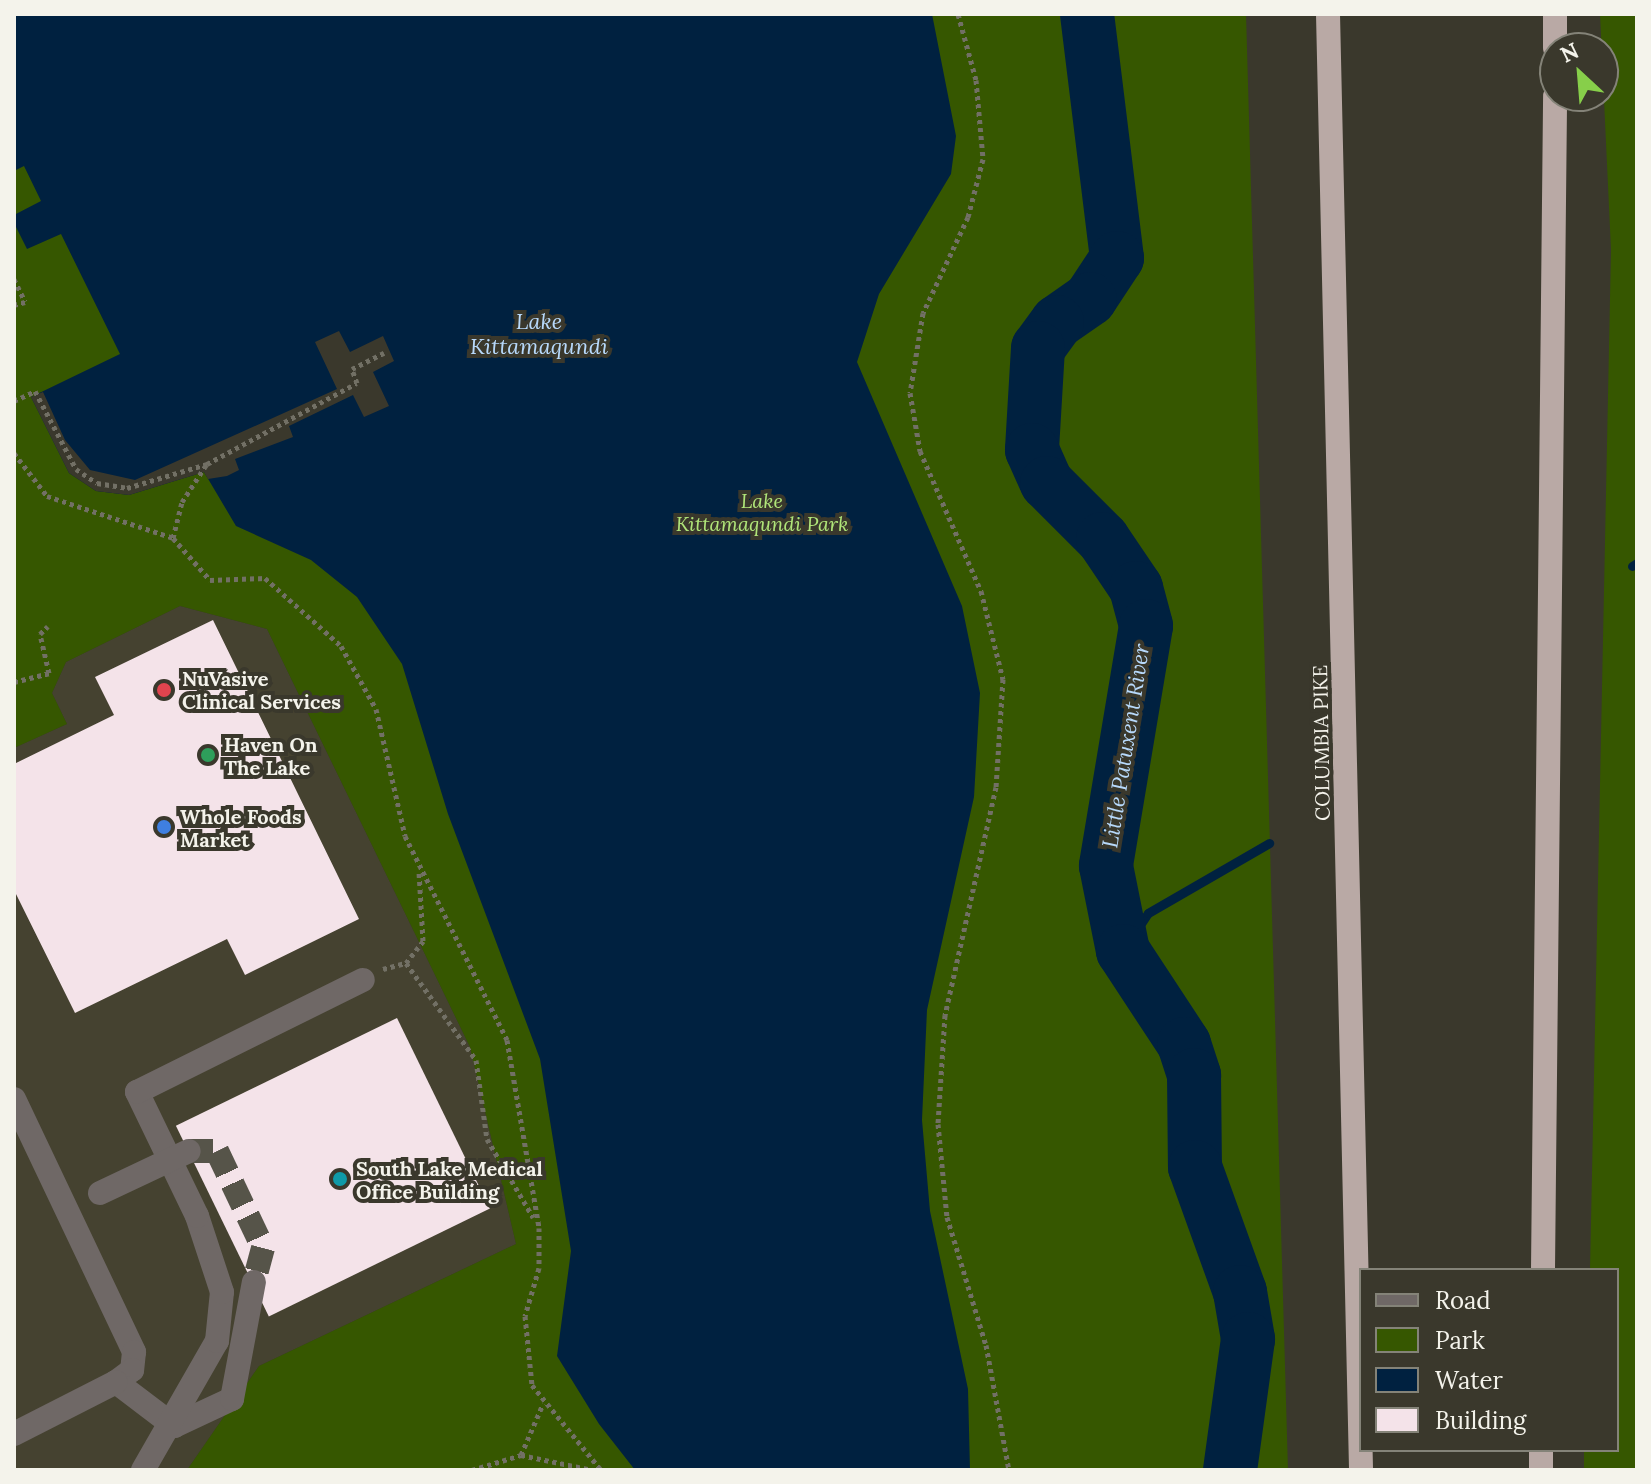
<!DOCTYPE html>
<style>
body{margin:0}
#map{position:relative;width:1651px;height:1484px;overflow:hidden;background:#3a382c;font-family:Lora,serif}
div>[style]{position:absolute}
.built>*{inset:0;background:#454230}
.green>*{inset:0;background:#365700}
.water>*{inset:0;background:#002140}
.pier>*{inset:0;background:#3a382c}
.stream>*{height:9px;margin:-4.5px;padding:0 4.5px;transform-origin:4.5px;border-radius:4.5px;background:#002140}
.river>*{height:54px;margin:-27px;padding:0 27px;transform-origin:27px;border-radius:27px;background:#002140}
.building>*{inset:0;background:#f4e3e9;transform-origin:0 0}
.minor-tunnel>*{height:24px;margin-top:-12px;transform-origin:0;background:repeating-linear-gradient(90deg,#565449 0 24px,transparent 0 36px)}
.path>*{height:5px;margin-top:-2.5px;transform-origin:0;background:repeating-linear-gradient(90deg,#727065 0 4px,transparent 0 8px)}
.minor>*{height:24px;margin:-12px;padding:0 12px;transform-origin:12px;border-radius:12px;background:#6f6866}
.highway>*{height:24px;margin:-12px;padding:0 12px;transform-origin:12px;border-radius:12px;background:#b9a9a5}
.minor-bridge>*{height:24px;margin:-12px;padding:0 12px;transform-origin:12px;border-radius:12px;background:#6f6866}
.dots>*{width:22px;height:22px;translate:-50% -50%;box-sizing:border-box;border:4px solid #3a382c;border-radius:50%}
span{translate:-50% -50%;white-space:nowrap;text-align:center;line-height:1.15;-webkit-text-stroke:8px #3a382c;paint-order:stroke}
.park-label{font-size:20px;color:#b0e579;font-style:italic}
.poi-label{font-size:20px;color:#f4f3eb;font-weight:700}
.left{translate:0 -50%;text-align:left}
.street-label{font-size:20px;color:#f4f3eb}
.water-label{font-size:22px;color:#b7d9fb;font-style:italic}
.frame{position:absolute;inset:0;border:16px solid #f4f3eb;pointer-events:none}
.legend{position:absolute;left:1359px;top:1268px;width:260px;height:184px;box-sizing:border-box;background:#3a382c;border:2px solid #848378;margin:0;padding:10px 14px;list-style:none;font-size:24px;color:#f4f3eb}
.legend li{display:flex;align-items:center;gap:16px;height:40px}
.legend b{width:40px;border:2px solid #848378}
.north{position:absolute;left:1539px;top:32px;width:80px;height:80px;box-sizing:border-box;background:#3a382c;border:2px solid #848378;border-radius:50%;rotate:334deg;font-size:22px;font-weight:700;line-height:32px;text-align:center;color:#f4f3eb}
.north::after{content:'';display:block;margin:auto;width:28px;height:36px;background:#87cf4a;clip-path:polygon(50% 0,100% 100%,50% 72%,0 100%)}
</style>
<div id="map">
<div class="built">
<i style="clip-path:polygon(180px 606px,267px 629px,470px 1047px,516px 1244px,259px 1366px,187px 1470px,14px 1470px,14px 748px,67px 724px,52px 693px,66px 662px)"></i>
</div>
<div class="green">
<i style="clip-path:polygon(14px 14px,1246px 14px,1288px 1470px,187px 1470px,259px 1366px,516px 1244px,470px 1047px,267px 629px,180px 606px,66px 662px,52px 693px,67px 724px,14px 748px)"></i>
<i style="clip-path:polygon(1600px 14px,1637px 14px,1637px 1470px,1584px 1470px,1584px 1450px,1617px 1450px,1617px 1270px,1590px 1270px,1611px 250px)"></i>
</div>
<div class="water">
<i style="clip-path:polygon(14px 14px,932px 14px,956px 136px,951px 174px,879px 294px,857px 362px,962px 606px,980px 693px,974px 797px,927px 1010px,922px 1120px,930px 1211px,968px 1389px,970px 1470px,635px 1470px,599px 1424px,557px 1356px,571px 1251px,540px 1059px,448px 814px,402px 664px,357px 597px,311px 560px,236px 526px,204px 472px,129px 495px,96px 491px,69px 473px,31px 397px,120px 354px,61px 234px,27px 249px,14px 223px,14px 215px,41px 201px,24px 166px,14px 171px)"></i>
</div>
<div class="pier">
<i style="clip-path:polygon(339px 331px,350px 352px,383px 336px,394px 361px,373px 372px,389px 406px,364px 417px,353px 395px,289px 426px,293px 437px,235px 459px,239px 470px,227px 476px,208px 479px,204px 472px,129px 495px,96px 491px,69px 473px,31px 397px,43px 392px,65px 440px,90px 470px,135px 480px,337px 389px,315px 342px)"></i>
</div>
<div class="stream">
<i style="left:1632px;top:566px;width:6px;rotate:-31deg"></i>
<i style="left:1123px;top:951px;width:45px;rotate:-56.7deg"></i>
<i style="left:1148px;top:913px;width:140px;rotate:-30deg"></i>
</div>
<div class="river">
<i style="left:1087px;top:14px;width:246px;rotate:83deg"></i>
<i style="left:1117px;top:258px;width:49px;rotate:123.4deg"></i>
<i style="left:1090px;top:299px;width:40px;rotate:145.1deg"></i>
<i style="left:1057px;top:322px;width:32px;rotate:126deg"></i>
<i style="left:1038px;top:348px;width:102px;rotate:93.4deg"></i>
<i style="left:1032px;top:450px;width:36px;rotate:66deg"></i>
<i style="left:1047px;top:483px;width:79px;rotate:45deg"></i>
<i style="left:1103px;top:539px;width:59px;rotate:56deg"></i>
<i style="left:1136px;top:588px;width:39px;rotate:75deg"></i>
<i style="left:1146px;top:626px;width:243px;rotate:99.5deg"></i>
<i style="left:1106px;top:866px;width:87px;rotate:78.7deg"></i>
<i style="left:1123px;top:951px;width:111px;rotate:56.7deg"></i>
<i style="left:1184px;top:1044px;width:33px;rotate:72deg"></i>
<i style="left:1194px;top:1075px;width:92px;rotate:89.4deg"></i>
<i style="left:1195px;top:1167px;width:133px;rotate:70.2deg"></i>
<i style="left:1240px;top:1292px;width:48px;rotate:80.3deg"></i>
<i style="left:1248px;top:1339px;width:132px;rotate:97.8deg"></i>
</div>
<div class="building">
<i style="clip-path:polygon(213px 620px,359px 919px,245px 975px,227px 939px,75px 1013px,14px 890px,14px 764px,114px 715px,95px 677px)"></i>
<i style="left:397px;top:1018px;width:212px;height:246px;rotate:64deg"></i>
</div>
<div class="minor-tunnel">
<i style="left:189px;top:1151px;width:28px"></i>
<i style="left:217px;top:1151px;width:107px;rotate:64.6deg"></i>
<i style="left:263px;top:1248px;width:35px;rotate:105deg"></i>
</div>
<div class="path">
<i style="left:958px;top:14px;width:68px;rotate:74.7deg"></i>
<i style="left:976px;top:80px;width:79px;rotate:84.9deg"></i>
<i style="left:983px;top:159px;width:60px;rotate:104.5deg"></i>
<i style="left:968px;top:217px;width:106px;rotate:115.1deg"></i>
<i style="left:923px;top:313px;width:81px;rotate:99.2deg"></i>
<i style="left:910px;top:393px;width:59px;rotate:80.2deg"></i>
<i style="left:920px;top:451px;width:153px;rotate:66.5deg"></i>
<i style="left:981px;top:591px;width:91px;rotate:76deg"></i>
<i style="left:1003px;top:679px;width:108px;rotate:93.7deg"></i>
<i style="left:996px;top:787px;width:234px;rotate:102.6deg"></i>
<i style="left:945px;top:1015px;width:109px;rotate:93.7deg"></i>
<i style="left:938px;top:1124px;width:93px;rotate:84.5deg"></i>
<i style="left:947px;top:1217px;width:134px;rotate:73.1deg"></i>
<i style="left:986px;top:1345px;width:127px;rotate:79.6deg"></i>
<i style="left:14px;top:279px;width:25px;rotate:64deg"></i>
<i style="left:25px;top:302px;width:11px;rotate:165deg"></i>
<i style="left:14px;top:401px;width:23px;rotate:-25deg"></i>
<i style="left:35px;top:391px;width:88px;rotate:62.3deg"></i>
<i style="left:76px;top:469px;width:25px;rotate:34deg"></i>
<i style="left:97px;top:483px;width:30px;rotate:9deg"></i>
<i style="left:127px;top:488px;width:84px;rotate:-16.7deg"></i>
<i style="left:207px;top:464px;width:170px;rotate:-28.4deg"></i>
<i style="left:357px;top:383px;width:15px;rotate:-110deg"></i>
<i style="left:352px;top:369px;width:36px;rotate:-27deg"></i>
<i style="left:14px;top:453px;width:54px;rotate:52.5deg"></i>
<i style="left:47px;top:496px;width:133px;rotate:18.4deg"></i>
<i style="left:173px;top:538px;width:56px;rotate:48.6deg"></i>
<i style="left:210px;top:580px;width:55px;rotate:-2.1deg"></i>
<i style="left:265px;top:578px;width:102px;rotate:41.8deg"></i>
<i style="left:341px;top:646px;width:72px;rotate:60.9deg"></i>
<i style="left:376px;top:709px;width:130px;rotate:77.1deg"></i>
<i style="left:405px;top:836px;width:228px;rotate:63.4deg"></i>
<i style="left:507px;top:1040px;width:191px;rotate:80.3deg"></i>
<i style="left:539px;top:1228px;width:40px;rotate:90deg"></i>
<i style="left:539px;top:1268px;width:50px;rotate:106.3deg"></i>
<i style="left:525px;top:1316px;width:69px;rotate:84.2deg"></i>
<i style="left:532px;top:1385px;width:109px;rotate:50.9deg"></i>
<i style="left:173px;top:538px;width:37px;rotate:-76deg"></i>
<i style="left:182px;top:502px;width:44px;rotate:-57deg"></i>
<i style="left:14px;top:682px;width:36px;rotate:-14deg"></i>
<i style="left:49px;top:673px;width:40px;rotate:-103deg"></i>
<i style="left:40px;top:634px;width:11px;rotate:-45deg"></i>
<i style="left:406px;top:963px;width:28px;rotate:-52deg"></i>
<i style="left:423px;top:941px;width:70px;rotate:-93.3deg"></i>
<i style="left:383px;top:969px;width:24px;rotate:-15deg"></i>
<i style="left:406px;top:963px;width:120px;rotate:54.2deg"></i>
<i style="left:476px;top:1060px;width:80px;rotate:82.1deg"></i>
<i style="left:487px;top:1139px;width:91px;rotate:59.5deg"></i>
<i style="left:521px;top:1455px;width:56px;rotate:-66.7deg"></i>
<i style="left:472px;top:1470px;width:51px;rotate:-17deg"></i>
<i style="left:521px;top:1455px;width:74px;rotate:11.8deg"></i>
</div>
<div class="minor">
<i style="left:14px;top:1099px;width:280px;rotate:64.6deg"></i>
<i style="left:134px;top:1352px;width:18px;rotate:96deg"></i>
<i style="left:132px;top:1370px;width:20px;rotate:143deg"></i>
<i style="left:116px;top:1382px;width:73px;rotate:37.2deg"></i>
<i style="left:174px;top:1426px;width:64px;rotate:-25deg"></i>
<i style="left:232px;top:1399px;width:119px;rotate:-79.4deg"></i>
<i style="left:14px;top:1434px;width:114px;rotate:-27deg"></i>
<i style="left:143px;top:1470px;width:149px;rotate:-60.2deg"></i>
<i style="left:217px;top:1341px;width:49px;rotate:-84.2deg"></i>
<i style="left:222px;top:1292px;width:80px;rotate:-108.2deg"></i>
<i style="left:197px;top:1216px;width:138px;rotate:-115.8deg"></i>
<i style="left:137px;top:1092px;width:252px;rotate:-26.4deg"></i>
</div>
<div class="highway">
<i style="left:1328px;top:14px;width:1456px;rotate:88.7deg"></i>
<i style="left:1555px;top:14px;width:34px;rotate:90deg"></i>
<i style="left:1543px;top:1270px;width:1174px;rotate:-89.41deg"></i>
<i style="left:1541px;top:1470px;width:20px;rotate:-90deg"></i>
</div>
<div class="minor-bridge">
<i style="left:100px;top:1193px;width:98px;rotate:-25.3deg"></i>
</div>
<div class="dots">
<i style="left:164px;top:690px;background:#e0444e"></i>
<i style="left:208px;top:755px;background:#2e9e5b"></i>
<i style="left:164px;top:827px;background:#3f7fe0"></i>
<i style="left:340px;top:1179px;background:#0f9aa8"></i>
</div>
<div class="park-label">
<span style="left:762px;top:512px">Lake<br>Kittamaqundi Park</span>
</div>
<div class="poi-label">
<span class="left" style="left:182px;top:690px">NuVasive<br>Clinical Services</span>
<span class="left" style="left:224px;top:756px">Haven On<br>The Lake</span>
<span class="left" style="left:180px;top:828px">Whole Foods<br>Market</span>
<span class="left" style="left:356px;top:1180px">South Lake Medical<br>Office Building</span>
</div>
<div class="street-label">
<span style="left:1321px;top:743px;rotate:-91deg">COLUMBIA PIKE</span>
</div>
<div class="water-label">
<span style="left:539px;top:334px">Lake<br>Kittamaqundi</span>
<span style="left:1126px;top:746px;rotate:-81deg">Little Patuxent River</span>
</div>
<div class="frame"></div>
<ul class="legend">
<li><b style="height:10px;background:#6f6866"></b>Road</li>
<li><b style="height:22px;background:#365700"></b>Park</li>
<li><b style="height:22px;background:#002140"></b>Water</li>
<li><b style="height:22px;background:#f4e3e9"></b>Building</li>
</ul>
<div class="north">N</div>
</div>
